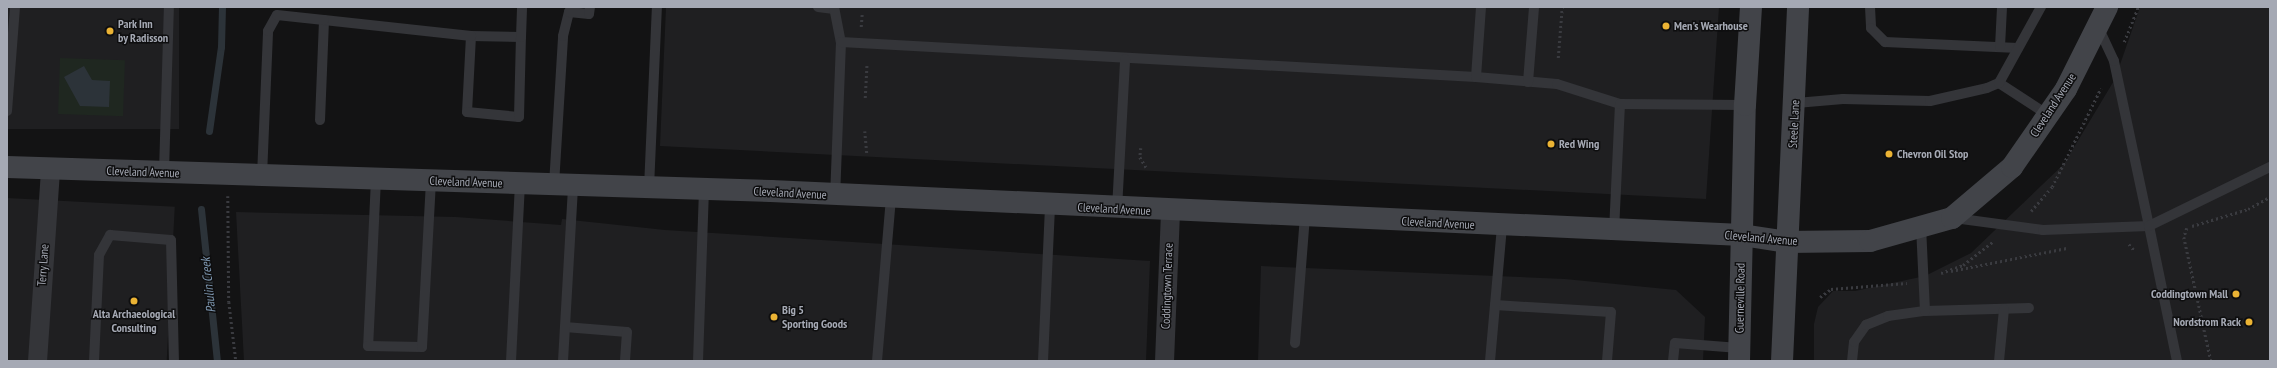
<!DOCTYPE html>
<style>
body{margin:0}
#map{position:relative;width:2277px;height:368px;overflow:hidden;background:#131314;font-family:"PT Sans Narrow",sans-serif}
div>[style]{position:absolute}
.built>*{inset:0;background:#1f1f21;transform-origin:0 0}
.green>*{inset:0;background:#1f2720;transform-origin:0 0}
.water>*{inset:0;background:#2c3339}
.stream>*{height:7px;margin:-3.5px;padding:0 3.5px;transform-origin:3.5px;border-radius:3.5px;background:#2c3339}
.path>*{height:2.5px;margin-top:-1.25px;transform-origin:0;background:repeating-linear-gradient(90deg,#3a3b40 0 2px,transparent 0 5px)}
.lane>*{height:10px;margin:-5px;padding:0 5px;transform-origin:5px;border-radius:5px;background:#343539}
.street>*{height:19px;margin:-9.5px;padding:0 9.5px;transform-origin:9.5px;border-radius:9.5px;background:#343539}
.secondary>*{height:22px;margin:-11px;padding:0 11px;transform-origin:11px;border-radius:11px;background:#424449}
.dots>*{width:11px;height:11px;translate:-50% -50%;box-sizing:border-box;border:2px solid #0e0e0f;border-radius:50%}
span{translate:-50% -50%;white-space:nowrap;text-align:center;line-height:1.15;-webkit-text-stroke:3px #0e0e0f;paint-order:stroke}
.poi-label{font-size:12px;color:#a5a9b4;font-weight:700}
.left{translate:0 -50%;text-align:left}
.right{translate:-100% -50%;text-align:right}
.street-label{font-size:12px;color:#a5a9b4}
.water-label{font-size:13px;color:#7d96af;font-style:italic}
.frame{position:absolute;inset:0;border:8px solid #a5a9b4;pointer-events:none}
</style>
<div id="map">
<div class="built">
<i style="left:7px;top:7px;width:172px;height:122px"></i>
<i style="clip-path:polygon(666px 7px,1719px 7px,1706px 199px,660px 146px)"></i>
<i style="clip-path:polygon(2140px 7px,2270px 7px,2270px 361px,1814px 361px,1814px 324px,1818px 307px,1833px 291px,1855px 291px,1925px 276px,1971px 253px,2064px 164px,2115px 79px)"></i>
<i style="left:7px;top:198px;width:168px;height:163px;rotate:3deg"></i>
<i style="clip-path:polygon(236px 212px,456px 217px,561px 225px,562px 219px,665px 230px,1150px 261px,1146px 361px,244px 361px)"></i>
<i style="clip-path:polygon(1261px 266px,1565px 279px,1676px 290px,1705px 317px,1703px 361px,1258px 361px)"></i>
</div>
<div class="green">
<i style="left:60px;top:58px;width:65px;height:56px;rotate:2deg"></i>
</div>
<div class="water">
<i style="clip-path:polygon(84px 66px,92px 80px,110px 81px,109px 107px,80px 106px,64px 77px)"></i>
</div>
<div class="stream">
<i style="left:209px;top:131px;width:85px;rotate:-81.9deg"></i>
<i style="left:221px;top:47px;width:40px;rotate:-88.6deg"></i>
<i style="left:201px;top:209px;width:153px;rotate:84deg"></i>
</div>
<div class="path">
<i style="left:861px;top:27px;width:14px;rotate:-86deg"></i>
<i style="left:2124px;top:42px;width:38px;rotate:-68deg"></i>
<i style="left:1558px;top:58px;width:51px;rotate:-85.5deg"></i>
<i style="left:865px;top:98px;width:35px;rotate:-87deg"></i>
<i style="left:865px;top:131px;width:22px;rotate:85deg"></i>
<i style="left:1141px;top:148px;width:9px;rotate:96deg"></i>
<i style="left:1140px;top:157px;width:12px;rotate:59deg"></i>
<i style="left:228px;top:196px;width:106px;rotate:89.5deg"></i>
<i style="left:229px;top:302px;width:59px;rotate:83.2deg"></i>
<i style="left:2031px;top:211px;width:32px;rotate:-49deg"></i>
<i style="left:2052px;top:187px;width:110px;rotate:-63.7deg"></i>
<i style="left:2192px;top:226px;width:59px;rotate:-16.9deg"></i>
<i style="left:2248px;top:209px;width:25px;rotate:-29deg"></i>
<i style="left:2187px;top:228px;width:9px;rotate:108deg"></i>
<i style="left:2184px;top:237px;width:127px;rotate:77.7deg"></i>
<i style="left:2129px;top:244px;width:8px;rotate:50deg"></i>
<i style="left:1951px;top:271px;width:118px;rotate:-11.2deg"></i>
<i style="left:1941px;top:273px;width:23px;rotate:-20deg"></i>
<i style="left:1963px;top:265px;width:37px;rotate:-38deg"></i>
<i style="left:1820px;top:297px;width:14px;rotate:-36deg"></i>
<i style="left:1831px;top:289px;width:76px;rotate:-4.5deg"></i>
</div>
<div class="lane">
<i style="left:818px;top:7px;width:16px;rotate:7deg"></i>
<i style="left:834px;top:7px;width:36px;rotate:79deg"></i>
<i style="left:841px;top:42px;width:153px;rotate:92.2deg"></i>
<i style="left:1870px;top:7px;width:21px;rotate:87deg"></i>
<i style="left:1871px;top:28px;width:20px;rotate:45deg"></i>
<i style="left:1885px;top:42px;width:133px;rotate:2.6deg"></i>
<i style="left:521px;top:37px;width:50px;rotate:-178.9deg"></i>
<i style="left:471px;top:36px;width:76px;rotate:93deg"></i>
<i style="left:467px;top:112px;width:52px;rotate:5.5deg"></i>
<i style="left:519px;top:117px;width:80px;rotate:-88.6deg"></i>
<i style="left:521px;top:37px;width:30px;rotate:-88deg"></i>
<i style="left:841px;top:42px;width:636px;rotate:3.15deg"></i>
<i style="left:1476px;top:77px;width:81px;rotate:4.9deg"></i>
<i style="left:1557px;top:84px;width:66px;rotate:17.6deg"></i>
<i style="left:2000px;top:47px;width:40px;rotate:-87.1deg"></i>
<i style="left:1476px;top:77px;width:70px;rotate:-85.9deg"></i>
<i style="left:1528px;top:82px;width:75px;rotate:-85.4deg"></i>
<i style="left:1999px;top:83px;width:59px;rotate:33.1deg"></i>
<i style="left:1796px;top:103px;width:47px;rotate:-4.9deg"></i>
<i style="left:1843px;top:99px;width:87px;rotate:1.3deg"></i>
<i style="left:1930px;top:101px;width:58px;rotate:-12.8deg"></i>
<i style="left:1987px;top:88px;width:13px;rotate:-23deg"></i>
<i style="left:1999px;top:83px;width:87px;rotate:-61.1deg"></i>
<i style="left:7px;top:111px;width:104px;rotate:-85.6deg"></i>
<i style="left:320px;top:120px;width:100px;rotate:-87.7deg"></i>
<i style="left:324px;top:20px;width:148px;rotate:6.2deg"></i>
<i style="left:164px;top:172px;width:165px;rotate:-88.3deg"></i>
<i style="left:262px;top:176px;width:145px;rotate:-87.6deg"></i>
<i style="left:268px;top:31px;width:18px;rotate:-61deg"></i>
<i style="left:277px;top:15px;width:47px;rotate:6.1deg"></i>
<i style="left:376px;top:179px;width:167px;rotate:92.7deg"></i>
<i style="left:368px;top:346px;width:54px;rotate:1.1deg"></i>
<i style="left:422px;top:347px;width:166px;rotate:-86.9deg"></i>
<i style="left:554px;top:185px;width:149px;rotate:-86.5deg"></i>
<i style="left:563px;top:36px;width:25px;rotate:-76deg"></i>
<i style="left:569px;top:12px;width:20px;rotate:6deg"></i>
<i style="left:589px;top:14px;width:7px;rotate:-82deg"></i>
<i style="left:649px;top:188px;width:181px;rotate:-87.5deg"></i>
<i style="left:1117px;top:209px;width:150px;rotate:-86.9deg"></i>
<i style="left:1954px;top:218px;width:90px;rotate:7.7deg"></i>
<i style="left:2043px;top:230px;width:106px;rotate:-2.2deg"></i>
<i style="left:2149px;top:226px;width:169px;rotate:-102deg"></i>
<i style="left:2114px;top:61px;width:38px;rotate:-115deg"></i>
<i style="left:1614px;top:231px;width:127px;rotate:-87.3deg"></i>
<i style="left:1620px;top:104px;width:125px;rotate:0.5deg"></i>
<i style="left:1495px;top:305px;width:116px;rotate:3.5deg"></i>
<i style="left:1611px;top:312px;width:49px;rotate:94.7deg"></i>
<i style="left:1925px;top:311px;width:104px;rotate:-1.7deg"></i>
<i style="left:565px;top:327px;width:62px;rotate:4.6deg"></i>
<i style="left:627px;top:332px;width:29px;rotate:94deg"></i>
<i style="left:1295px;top:343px;width:126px;rotate:-85.5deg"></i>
<i style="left:94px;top:361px;width:106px;rotate:-87.3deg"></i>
<i style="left:99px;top:255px;width:23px;rotate:-61deg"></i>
<i style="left:110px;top:235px;width:61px;rotate:4.7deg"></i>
<i style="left:171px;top:240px;width:121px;rotate:88.6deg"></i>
<i style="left:511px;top:361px;width:178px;rotate:-87.1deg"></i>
<i style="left:563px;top:361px;width:176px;rotate:-86.7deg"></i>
<i style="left:698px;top:361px;width:172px;rotate:-88deg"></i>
<i style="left:877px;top:361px;width:165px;rotate:-85.1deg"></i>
<i style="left:1043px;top:361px;width:156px;rotate:-87.4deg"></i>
<i style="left:1490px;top:361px;width:136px;rotate:-84.9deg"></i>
<i style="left:1673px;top:361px;width:18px;rotate:-84deg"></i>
<i style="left:1675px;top:343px;width:64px;rotate:4.5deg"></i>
<i style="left:1852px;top:361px;width:19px;rotate:-84deg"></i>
<i style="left:1854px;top:342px;width:21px;rotate:-55deg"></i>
<i style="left:1866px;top:325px;width:24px;rotate:-22deg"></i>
<i style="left:1888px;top:316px;width:37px;rotate:-8deg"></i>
<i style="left:1925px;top:311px;width:84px;rotate:-92.7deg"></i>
<i style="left:1999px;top:361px;width:52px;rotate:-84.5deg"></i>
<i style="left:2177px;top:361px;width:138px;rotate:-101.7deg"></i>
<i style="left:2149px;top:226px;width:135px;rotate:-26deg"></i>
</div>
<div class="street">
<i style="left:37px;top:361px;width:192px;rotate:-86.1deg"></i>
<i style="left:1164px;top:361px;width:150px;rotate:-87.7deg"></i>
</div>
<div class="secondary">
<i style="left:7px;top:167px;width:764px;rotate:1.8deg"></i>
<i style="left:771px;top:191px;width:972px;rotate:2.59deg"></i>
<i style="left:1742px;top:235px;width:46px;rotate:8.8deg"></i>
<i style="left:1787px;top:242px;width:83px;rotate:-0.7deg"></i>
<i style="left:1870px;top:241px;width:85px;rotate:-15.7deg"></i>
<i style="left:1952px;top:218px;width:79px;rotate:-40.4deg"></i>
<i style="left:2012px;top:167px;width:95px;rotate:-55.3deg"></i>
<i style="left:2066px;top:89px;width:92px;rotate:-63.4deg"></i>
<i style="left:1739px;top:361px;width:256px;rotate:-88.7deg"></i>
<i style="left:1745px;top:105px;width:98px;rotate:-86.5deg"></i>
<i style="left:1782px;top:361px;width:354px;rotate:-87.4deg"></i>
</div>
<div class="dots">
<i style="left:1666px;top:26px;background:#ebb334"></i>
<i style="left:110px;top:31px;background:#ebb334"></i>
<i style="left:1551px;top:144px;background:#ebb334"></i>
<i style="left:1889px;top:154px;background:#ebb334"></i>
<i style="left:2236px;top:294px;background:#ebb334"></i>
<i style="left:134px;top:301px;background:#ebb334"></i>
<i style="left:774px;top:317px;background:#ebb334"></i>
<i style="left:2249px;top:322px;background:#ebb334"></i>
</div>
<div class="poi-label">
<span class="left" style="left:118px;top:31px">Park Inn<br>by Radisson</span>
<span class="left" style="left:1674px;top:26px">Men's Wearhouse</span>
<span class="left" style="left:1559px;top:144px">Red Wing</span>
<span class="left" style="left:1897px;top:154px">Chevron Oil Stop</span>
<span class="right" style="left:2228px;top:294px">Coddingtown Mall</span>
<span class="left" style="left:782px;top:317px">Big 5<br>Sporting Goods</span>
<span style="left:134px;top:321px">Alta Archaeological<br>Consulting</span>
<span class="right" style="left:2241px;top:322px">Nordstrom Rack</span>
</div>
<div class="street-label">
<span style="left:2053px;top:105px;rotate:-57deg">Cleveland Avenue</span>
<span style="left:1794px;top:124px;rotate:-87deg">Steele Lane</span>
<span style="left:143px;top:172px;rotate:2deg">Cleveland Avenue</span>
<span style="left:466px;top:182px;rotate:2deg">Cleveland Avenue</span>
<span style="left:790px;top:193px;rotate:3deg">Cleveland Avenue</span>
<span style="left:1114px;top:209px;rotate:3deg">Cleveland Avenue</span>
<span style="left:1438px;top:223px;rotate:3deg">Cleveland Avenue</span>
<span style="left:1761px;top:238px;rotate:5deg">Cleveland Avenue</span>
<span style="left:43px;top:265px;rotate:-86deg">Terry Lane</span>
<span style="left:1167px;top:286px;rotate:-88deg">Coddingtown Terrace</span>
<span style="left:1740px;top:298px;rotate:-89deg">Guerneville Road</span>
</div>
<div class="water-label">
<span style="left:209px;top:285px;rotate:-96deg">Paulin Creek</span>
</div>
<div class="frame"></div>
</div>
